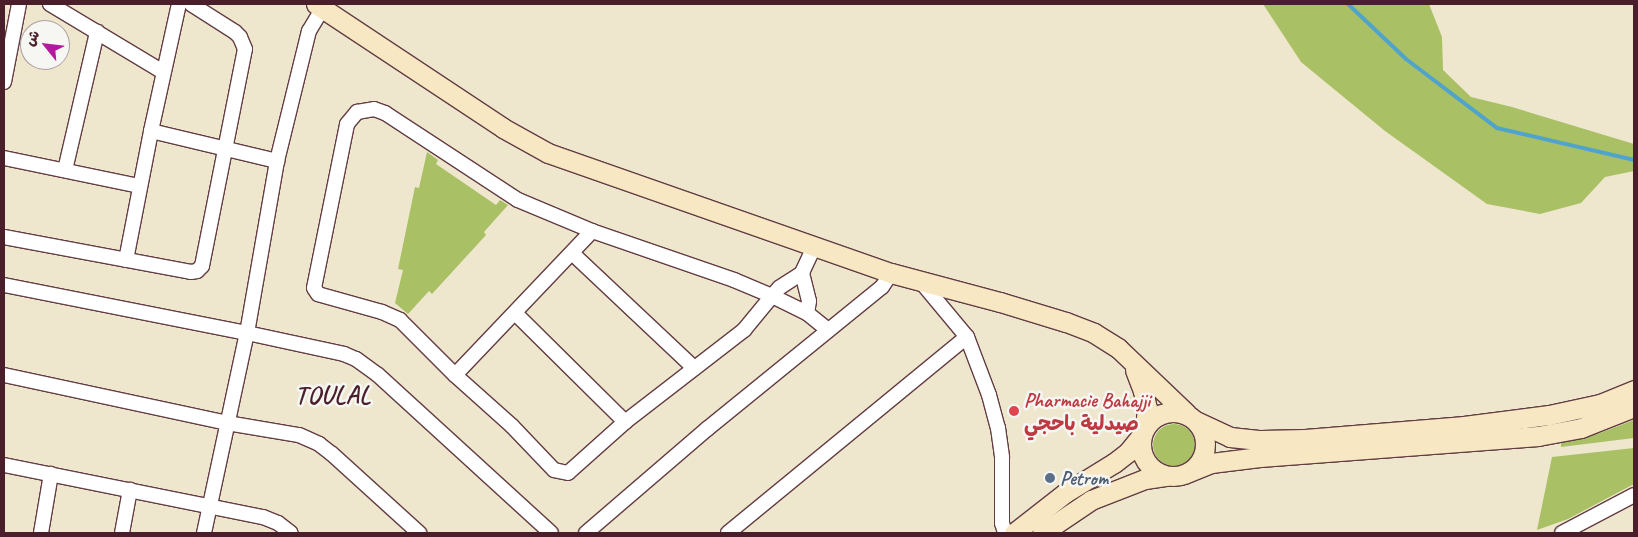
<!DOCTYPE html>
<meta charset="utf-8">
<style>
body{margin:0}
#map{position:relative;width:1638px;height:537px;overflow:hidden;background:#eee7ce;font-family:Caveat,"Playpen Sans Arabic",sans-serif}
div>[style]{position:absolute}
.green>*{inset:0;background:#a9c065}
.round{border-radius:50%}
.stream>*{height:4px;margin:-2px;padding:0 2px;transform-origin:2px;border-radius:2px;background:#50a4cc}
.roads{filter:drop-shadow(1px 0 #633d43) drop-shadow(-1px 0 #633d43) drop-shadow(0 1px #633d43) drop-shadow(0 -1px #633d43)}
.street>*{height:14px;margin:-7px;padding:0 7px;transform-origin:7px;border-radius:7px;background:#fff}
.secondary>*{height:19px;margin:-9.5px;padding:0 9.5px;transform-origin:9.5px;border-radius:9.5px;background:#f7e8c3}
.secondary>.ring{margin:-9.5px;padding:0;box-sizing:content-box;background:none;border:19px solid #f7e8c3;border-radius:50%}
.dots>*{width:14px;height:14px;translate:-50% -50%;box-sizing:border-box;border:2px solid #f6f6f2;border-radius:50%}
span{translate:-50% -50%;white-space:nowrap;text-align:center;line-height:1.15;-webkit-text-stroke:5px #f6f6f2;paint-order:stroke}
.health-label{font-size:20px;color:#be3a42;font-weight:700}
.left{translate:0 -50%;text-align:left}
.service-label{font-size:20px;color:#4e5e75;font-weight:700}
.district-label{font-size:25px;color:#4a1f2b;font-weight:700;letter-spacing:1px}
.frame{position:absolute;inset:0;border:5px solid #4a1f2b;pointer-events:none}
.north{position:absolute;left:20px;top:20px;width:50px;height:50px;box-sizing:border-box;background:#f6f6f2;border:1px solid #b1a0a2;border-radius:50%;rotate:299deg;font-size:14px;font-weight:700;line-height:20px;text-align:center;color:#4a1f2b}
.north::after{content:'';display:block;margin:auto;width:18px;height:22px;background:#b5179e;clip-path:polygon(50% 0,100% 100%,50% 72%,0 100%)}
</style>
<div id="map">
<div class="green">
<i style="clip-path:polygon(1263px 4px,1429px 4px,1442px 37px,1443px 70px,1471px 97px,1512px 107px,1634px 144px,1634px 171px,1605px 177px,1581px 203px,1540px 214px,1487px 204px,1385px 131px,1301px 62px)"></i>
<i style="clip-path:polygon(427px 152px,438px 160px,436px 164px,496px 205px,500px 200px,508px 205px,484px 232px,486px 235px,432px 294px,429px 291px,408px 314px,395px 303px,403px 270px,398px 269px,415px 187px,419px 188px)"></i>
<i style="clip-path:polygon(1634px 420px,1634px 438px,1561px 447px,1561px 443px,1600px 433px)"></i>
<i class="round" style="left:1153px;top:424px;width:42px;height:42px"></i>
<i style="clip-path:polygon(1634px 448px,1634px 484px,1568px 519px,1537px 530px,1552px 457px)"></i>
</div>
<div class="stream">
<i style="left:1348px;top:4px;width:80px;rotate:43.5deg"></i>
<i style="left:1406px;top:59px;width:114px;rotate:37.2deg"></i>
<i style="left:1497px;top:128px;width:141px;rotate:13.1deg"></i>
</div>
<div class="roads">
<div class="street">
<i style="left:50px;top:4px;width:132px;rotate:31deg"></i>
<i style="left:4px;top:82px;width:79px;rotate:-79.1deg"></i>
<i style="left:151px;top:131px;width:130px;rotate:13.4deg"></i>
<i style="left:4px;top:158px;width:138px;rotate:11.7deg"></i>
<i style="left:65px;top:170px;width:142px;rotate:-76.9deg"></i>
<i style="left:4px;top:237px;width:190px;rotate:10.6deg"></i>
<i style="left:191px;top:272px;width:6px;rotate:-9deg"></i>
<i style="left:197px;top:271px;width:7px;rotate:-45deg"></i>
<i style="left:202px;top:266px;width:221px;rotate:-78.8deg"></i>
<i style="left:245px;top:49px;width:13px;rotate:-113deg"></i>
<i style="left:240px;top:37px;width:7px;rotate:-135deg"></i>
<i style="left:235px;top:32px;width:52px;rotate:-147.5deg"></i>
<i style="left:814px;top:247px;width:29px;rotate:115deg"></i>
<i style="left:802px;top:273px;width:27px;rotate:147deg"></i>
<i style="left:779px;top:288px;width:11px;rotate:131deg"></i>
<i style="left:772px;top:296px;width:44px;rotate:129.5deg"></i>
<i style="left:744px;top:330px;width:150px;rotate:142.3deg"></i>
<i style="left:625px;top:422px;width:76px;rotate:138.2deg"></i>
<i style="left:568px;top:473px;width:14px;rotate:-168deg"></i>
<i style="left:554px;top:470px;width:61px;rotate:-133.7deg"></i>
<i style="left:512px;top:426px;width:76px;rotate:-138.2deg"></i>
<i style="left:455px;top:375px;width:78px;rotate:-135deg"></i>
<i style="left:400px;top:320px;width:20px;rotate:-156deg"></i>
<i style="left:382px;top:312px;width:66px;rotate:-164.3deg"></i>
<i style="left:318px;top:294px;width:7px;rotate:-124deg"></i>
<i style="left:314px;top:288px;width:167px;rotate:-78.6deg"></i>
<i style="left:347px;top:124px;width:16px;rotate:-50deg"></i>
<i style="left:357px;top:112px;width:17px;rotate:-10deg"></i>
<i style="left:374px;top:109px;width:12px;rotate:20deg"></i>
<i style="left:385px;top:113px;width:159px;rotate:33.2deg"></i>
<i style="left:518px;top:200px;width:80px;rotate:22.7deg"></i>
<i style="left:592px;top:231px;width:150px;rotate:19deg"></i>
<i style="left:734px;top:280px;width:41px;rotate:22.8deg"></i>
<i style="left:772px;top:296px;width:39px;rotate:26deg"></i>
<i style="left:807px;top:313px;width:27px;rotate:39deg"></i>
<i style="left:572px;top:253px;width:168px;rotate:43.3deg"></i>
<i style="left:126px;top:260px;width:131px;rotate:-79deg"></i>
<i style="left:151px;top:131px;width:130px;rotate:-77.6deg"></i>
<i style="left:802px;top:273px;width:29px;rotate:76deg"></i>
<i style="left:809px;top:301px;width:12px;rotate:99deg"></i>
<i style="left:922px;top:283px;width:70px;rotate:50.2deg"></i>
<i style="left:967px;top:337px;width:62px;rotate:69.2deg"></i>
<i style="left:989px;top:395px;width:34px;rotate:75deg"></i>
<i style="left:998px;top:428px;width:30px;rotate:82deg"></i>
<i style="left:1002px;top:458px;width:65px;rotate:90deg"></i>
<i style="left:1002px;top:523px;width:10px;rotate:73deg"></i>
<i style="left:4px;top:285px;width:248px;rotate:11.2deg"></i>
<i style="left:247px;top:333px;width:99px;rotate:12.2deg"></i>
<i style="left:344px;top:354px;width:13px;rotate:23deg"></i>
<i style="left:356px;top:359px;width:27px;rotate:36deg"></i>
<i style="left:378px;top:375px;width:234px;rotate:42.4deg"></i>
<i style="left:515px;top:313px;width:155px;rotate:44.7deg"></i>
<i style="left:4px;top:375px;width:228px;rotate:12.1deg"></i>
<i style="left:227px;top:423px;width:73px;rotate:9.5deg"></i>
<i style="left:299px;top:435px;width:22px;rotate:24deg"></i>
<i style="left:319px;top:444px;width:16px;rotate:38deg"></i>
<i style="left:332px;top:454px;width:118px;rotate:42.2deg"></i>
<i style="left:455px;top:375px;width:199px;rotate:-46.4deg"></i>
<i style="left:4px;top:465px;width:264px;rotate:11.4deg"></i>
<i style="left:263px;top:517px;width:16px;rotate:22deg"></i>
<i style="left:278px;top:523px;width:16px;rotate:38deg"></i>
<i style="left:41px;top:533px;width:60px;rotate:-80.4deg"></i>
<i style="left:122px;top:533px;width:44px;rotate:-79.5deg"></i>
<i style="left:204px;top:533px;width:205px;rotate:-77.9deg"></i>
<i style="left:247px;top:333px;width:175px;rotate:-80.1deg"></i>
<i style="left:277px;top:161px;width:134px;rotate:-76.2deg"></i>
<i style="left:309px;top:31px;width:27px;rotate:-59deg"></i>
<i style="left:586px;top:533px;width:160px;rotate:-40.7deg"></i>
<i style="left:707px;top:429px;width:225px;rotate:-39.1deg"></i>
<i style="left:882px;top:287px;width:17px;rotate:-57deg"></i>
<i style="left:728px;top:533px;width:309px;rotate:-39.4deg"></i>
<i style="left:1562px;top:533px;width:81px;rotate:-27.8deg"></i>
</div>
<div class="secondary">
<i style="left:316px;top:4px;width:224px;rotate:33.5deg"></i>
<i style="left:503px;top:128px;width:51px;rotate:29.1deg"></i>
<i style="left:548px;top:153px;width:363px;rotate:19.3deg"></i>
<i style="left:891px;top:273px;width:113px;rotate:14.9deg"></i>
<i style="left:1000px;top:302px;width:69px;rotate:16.9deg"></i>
<i style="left:1066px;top:322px;width:30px;rotate:21deg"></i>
<i style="left:1094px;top:333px;width:28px;rotate:32deg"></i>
<i style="left:1118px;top:348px;width:95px;rotate:43.7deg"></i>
<i style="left:1135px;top:370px;width:22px;rotate:69deg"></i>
<i style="left:1143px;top:391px;width:17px;rotate:77deg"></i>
<i style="left:1147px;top:408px;width:20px;rotate:96deg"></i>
<i class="ring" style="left:1141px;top:412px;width:45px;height:45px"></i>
<i style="left:1196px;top:421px;width:38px;rotate:25deg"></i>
<i style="left:1230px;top:437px;width:31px;rotate:6deg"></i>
<i style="left:1261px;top:440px;width:44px;rotate:-1.3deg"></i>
<i style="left:1305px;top:439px;width:160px;rotate:-4.7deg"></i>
<i style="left:1464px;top:426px;width:86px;rotate:-7.4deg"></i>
<i style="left:1549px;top:415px;width:52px;rotate:-12.2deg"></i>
<i style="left:1600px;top:404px;width:37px;rotate:-22deg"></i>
<i style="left:1189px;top:472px;width:24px;rotate:-22deg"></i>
<i style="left:1211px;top:463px;width:49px;rotate:-7deg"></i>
<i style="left:1260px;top:457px;width:279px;rotate:-4.3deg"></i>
<i style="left:1538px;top:436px;width:44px;rotate:-10.5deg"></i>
<i style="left:1581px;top:428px;width:57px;rotate:-21.6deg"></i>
<i style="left:1014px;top:533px;width:65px;rotate:-38.1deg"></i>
<i style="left:1065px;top:493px;width:57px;rotate:-31.5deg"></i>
<i style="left:1114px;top:463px;width:18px;rotate:-38deg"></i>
<i style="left:1128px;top:452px;width:22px;rotate:-51deg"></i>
<i style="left:1042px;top:533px;width:59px;rotate:-34deg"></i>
<i style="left:1091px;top:500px;width:58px;rotate:-21.3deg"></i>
<i style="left:1145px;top:479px;width:22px;rotate:-8deg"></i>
</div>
</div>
<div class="dots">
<i style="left:1014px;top:411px;background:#e0444e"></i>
<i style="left:1050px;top:478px;background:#5c6f8a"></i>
</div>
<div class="health-label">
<span class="left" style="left:1024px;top:412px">Pharmacie Bahajji<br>صيدلية باحجي</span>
</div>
<div class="service-label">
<span class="left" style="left:1060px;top:478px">Petrom</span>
</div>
<div class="district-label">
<span style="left:333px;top:395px">TOULAL</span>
</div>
<div class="frame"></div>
<div class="north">ش</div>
</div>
